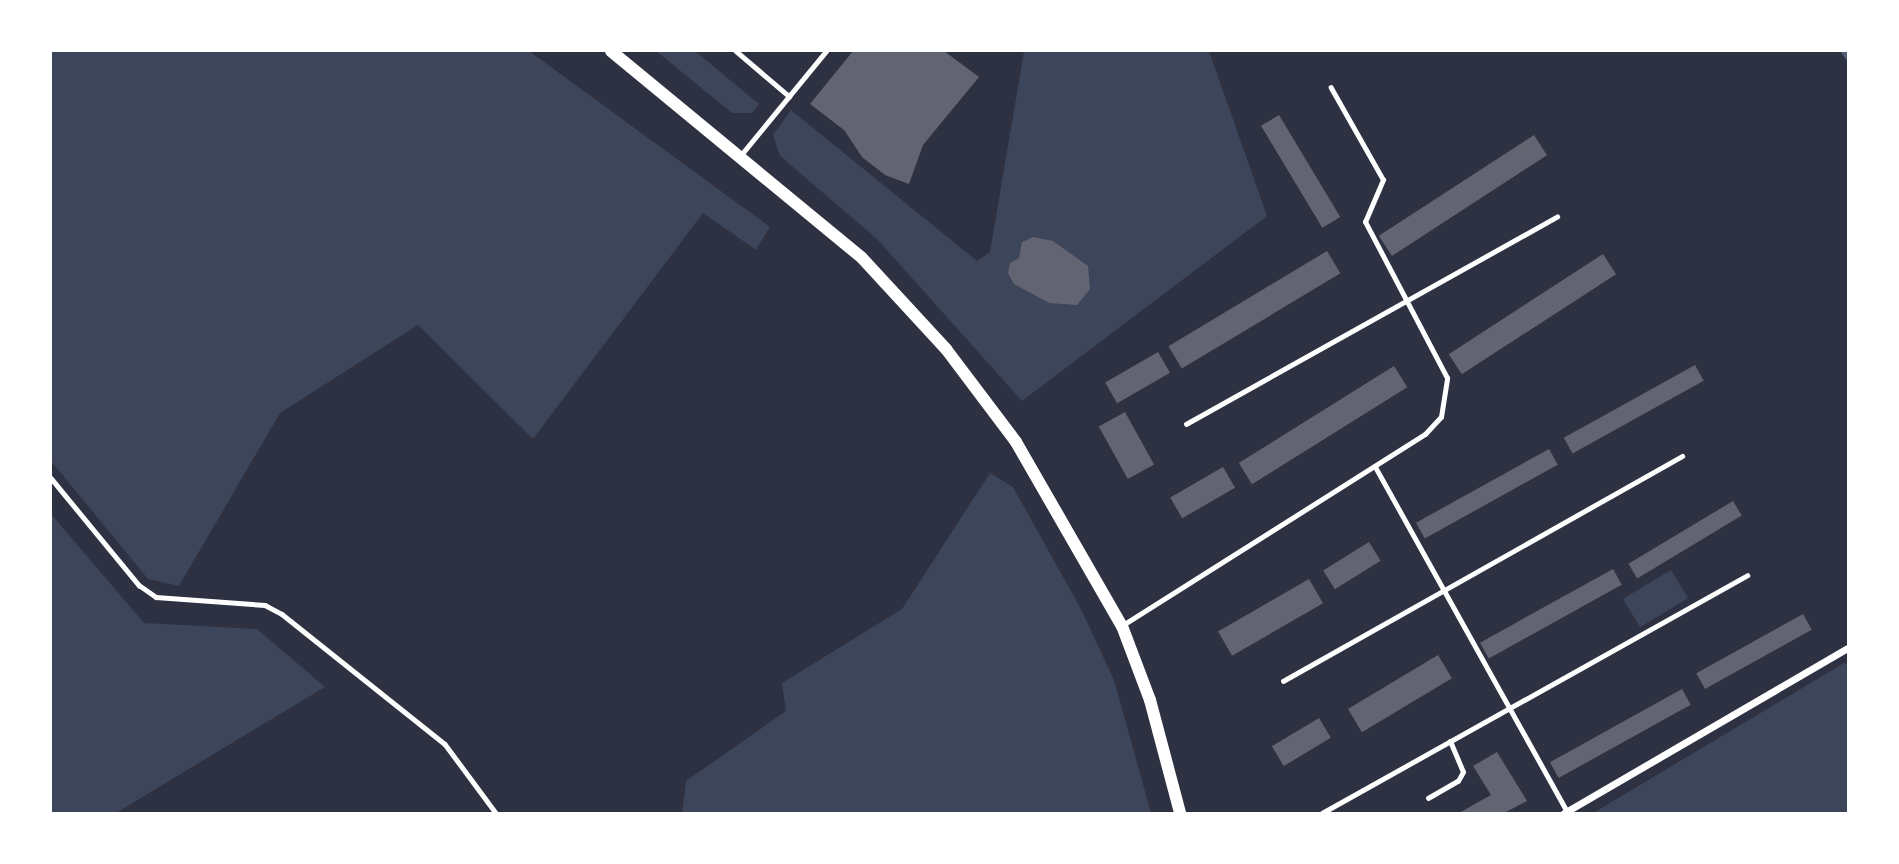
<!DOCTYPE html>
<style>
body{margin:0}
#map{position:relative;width:1899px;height:864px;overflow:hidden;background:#2d3142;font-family:Arial,sans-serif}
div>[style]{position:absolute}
.green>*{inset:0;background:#3c4559;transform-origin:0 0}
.stream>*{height:5px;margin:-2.5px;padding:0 2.5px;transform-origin:2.5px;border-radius:2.5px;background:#4f5d75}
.building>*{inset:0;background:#626471;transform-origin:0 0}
.service>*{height:4.5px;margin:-2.25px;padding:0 2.25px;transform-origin:2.25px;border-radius:2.25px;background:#fff}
.minor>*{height:7px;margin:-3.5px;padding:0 3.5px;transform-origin:3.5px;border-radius:3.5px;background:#fff}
.secondary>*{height:12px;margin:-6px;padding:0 6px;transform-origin:6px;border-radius:6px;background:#fff}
span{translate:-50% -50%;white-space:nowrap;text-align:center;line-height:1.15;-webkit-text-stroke:5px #fff;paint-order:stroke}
.frame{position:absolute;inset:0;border:52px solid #fff;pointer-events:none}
</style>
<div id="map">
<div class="green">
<i style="clip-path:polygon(51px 51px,529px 51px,770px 227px,756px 250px,703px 213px,533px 439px,418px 325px,280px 413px,179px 586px,148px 579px,51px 461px)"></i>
<i style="clip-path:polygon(656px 51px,695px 51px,759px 104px,752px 113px,732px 113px)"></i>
<i style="clip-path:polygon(1024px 51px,1209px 51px,1267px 216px,1022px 401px,877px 239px,780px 156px,773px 135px,791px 110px,977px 261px,990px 252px)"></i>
<i style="clip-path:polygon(990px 473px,1013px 487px,1081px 609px,1114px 680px,1151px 813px,682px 813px,686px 781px,786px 711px,782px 683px,902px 609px)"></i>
<i style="clip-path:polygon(51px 514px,144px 623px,257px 629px,325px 687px,116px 813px,51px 813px)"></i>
<i style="left:1671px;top:570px;width:33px;height:56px;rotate:59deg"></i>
<i style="clip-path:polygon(1844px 663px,1848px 664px,1848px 813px,1593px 813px)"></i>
</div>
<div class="stream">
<i style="left:1843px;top:51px;width:9px;rotate:54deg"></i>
</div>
<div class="building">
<i style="clip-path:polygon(853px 51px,944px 51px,979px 77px,923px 145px,909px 184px,885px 175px,862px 157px,844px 130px,810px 104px)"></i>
<i style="left:1279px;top:115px;width:119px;height:21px;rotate:59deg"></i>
<i style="left:1534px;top:135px;width:24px;height:185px;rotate:57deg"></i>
<i style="clip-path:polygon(1033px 237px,1053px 241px,1088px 266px,1090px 289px,1077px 305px,1049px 303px,1014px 284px,1008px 273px,1010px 263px,1019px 258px,1022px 242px)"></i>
<i style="left:1327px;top:251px;width:26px;height:185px;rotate:59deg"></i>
<i style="left:1603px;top:254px;width:24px;height:184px;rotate:57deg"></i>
<i style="left:1158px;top:352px;width:24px;height:61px;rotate:60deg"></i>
<i style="left:1695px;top:365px;width:18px;height:150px;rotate:61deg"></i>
<i style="left:1394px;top:366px;width:25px;height:183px;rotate:58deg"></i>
<i style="left:1125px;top:412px;width:60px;height:30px;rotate:61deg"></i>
<i style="left:1549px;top:449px;width:18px;height:152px;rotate:61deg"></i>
<i style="left:1223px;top:467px;width:24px;height:61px;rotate:60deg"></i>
<i style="left:1733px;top:501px;width:17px;height:122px;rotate:59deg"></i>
<i style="left:1369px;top:542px;width:22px;height:54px;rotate:58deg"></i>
<i style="left:1613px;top:569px;width:18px;height:152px;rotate:61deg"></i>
<i style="left:1309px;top:579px;width:28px;height:105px;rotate:60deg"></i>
<i style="left:1803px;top:614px;width:18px;height:122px;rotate:61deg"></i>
<i style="left:1438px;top:655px;width:27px;height:105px;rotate:59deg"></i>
<i style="left:1682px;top:689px;width:18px;height:151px;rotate:61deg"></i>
<i style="left:1319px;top:718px;width:23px;height:55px;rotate:59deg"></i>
<i style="clip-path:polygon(1497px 752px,1527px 801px,1504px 813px,1459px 813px,1491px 795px,1473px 766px)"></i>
</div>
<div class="service">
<i style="left:736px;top:51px;width:70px;rotate:40.3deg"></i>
<i style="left:741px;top:155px;width:134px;rotate:-50.7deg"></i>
<i style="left:1186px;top:424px;width:425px;rotate:-29.2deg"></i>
<i style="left:1375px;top:466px;width:395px;rotate:60.9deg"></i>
<i style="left:51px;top:478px;width:139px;rotate:50.6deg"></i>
<i style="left:139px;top:585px;width:21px;rotate:35deg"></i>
<i style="left:156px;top:597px;width:109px;rotate:4.2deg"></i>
<i style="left:265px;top:605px;width:19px;rotate:28deg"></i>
<i style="left:282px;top:614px;width:208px;rotate:38.6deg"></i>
<i style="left:445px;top:744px;width:86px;rotate:53.5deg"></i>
<i style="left:1123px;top:625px;width:357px;rotate:-32.3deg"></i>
<i style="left:1425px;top:434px;width:23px;rotate:-47deg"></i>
<i style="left:1441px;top:417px;width:39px;rotate:-81deg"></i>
<i style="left:1447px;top:378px;width:176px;rotate:-117.7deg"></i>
<i style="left:1365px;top:222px;width:46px;rotate:-66.8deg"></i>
<i style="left:1383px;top:180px;width:106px;rotate:-119.5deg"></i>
<i style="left:1283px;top:681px;width:458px;rotate:-29.4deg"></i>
<i style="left:1428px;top:798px;width:34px;rotate:-30deg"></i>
<i style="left:1458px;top:781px;width:10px;rotate:-61deg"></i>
<i style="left:1463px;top:772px;width:33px;rotate:-113deg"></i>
<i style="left:1322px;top:813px;width:487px;rotate:-29.2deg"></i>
</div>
<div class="minor">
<i style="left:1564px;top:813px;width:328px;rotate:-30.2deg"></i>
</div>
<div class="secondary">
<i style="left:611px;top:51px;width:325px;rotate:39.5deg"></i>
<i style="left:862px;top:258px;width:124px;rotate:47.3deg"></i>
<i style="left:946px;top:349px;width:116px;rotate:53deg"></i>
<i style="left:1016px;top:442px;width:212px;rotate:60.1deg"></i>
<i style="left:1122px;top:626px;width:79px;rotate:69.3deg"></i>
<i style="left:1150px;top:700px;width:117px;rotate:75.1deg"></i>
</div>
<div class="frame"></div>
</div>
